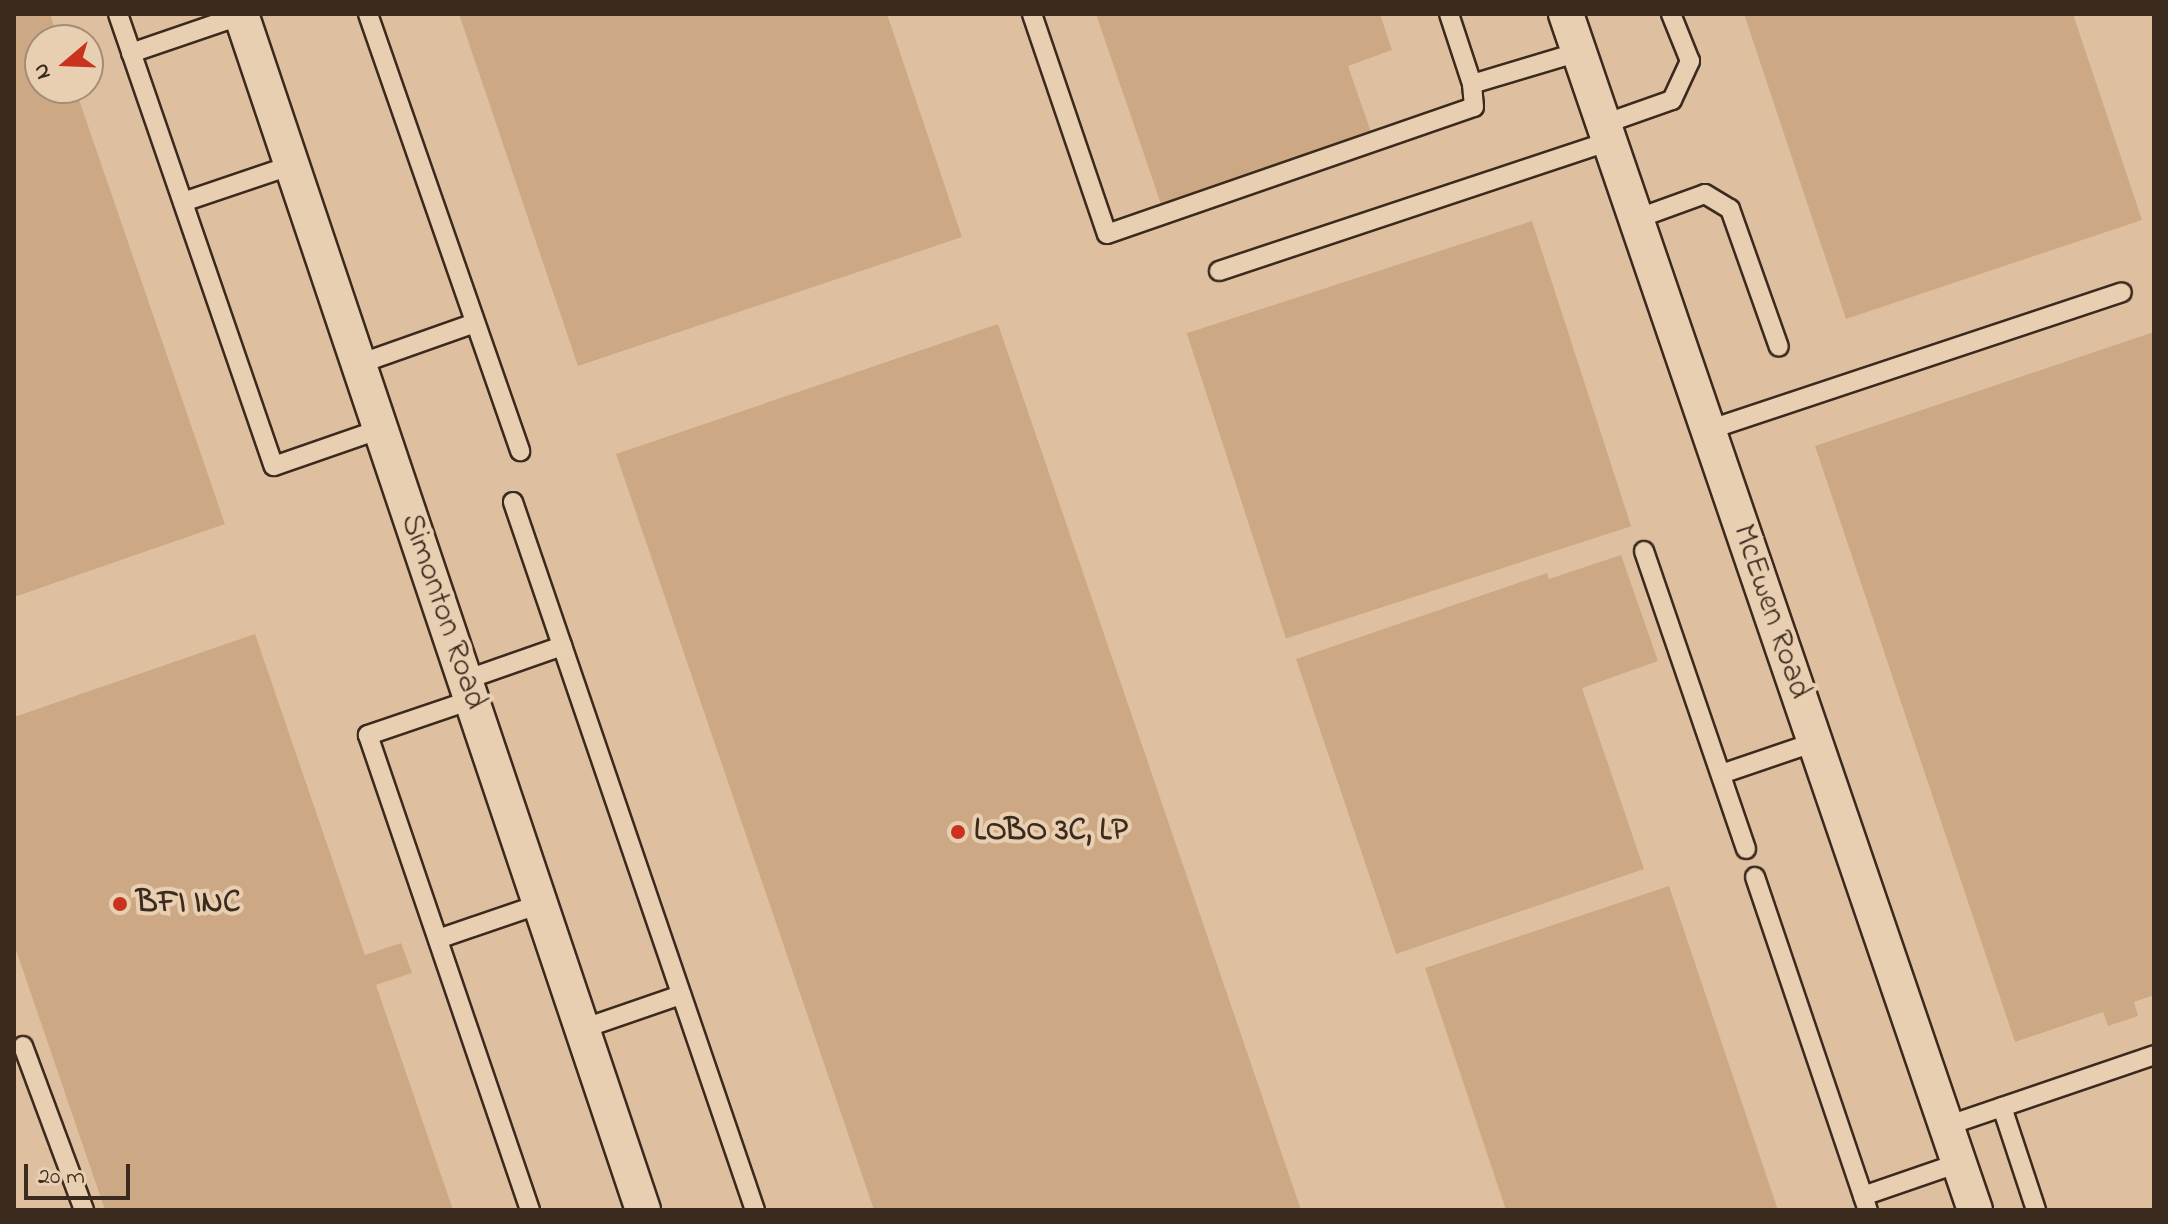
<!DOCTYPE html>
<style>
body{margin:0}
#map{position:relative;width:2168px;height:1224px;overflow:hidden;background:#e9cfb1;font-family:"Indie Flower",sans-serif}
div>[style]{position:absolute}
.built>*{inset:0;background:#dec0a1}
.building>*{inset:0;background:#cda885;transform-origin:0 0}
.roads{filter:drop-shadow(2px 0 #3b2a1e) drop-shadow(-2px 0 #3b2a1e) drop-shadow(0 2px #3b2a1e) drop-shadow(0 -2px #3b2a1e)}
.service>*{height:18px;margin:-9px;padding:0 9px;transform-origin:9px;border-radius:9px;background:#e9cfb1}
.minor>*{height:34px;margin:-17px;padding:0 17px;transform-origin:17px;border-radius:17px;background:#e9cfb1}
.dots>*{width:22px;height:22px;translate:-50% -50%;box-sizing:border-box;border:4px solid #e9cfb1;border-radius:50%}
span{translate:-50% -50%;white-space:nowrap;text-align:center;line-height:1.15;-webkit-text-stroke:8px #e9cfb1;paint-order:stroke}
.street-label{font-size:32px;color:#3b2a1e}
.poi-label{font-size:32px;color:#3b2a1e;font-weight:700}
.left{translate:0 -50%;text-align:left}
.frame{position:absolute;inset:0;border:16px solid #3b2a1e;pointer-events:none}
.north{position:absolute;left:24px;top:24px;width:80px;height:80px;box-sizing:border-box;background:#e9cfb1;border:2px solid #a38d76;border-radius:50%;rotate:251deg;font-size:22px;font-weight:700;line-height:32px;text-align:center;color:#3b2a1e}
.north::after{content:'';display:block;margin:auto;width:28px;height:36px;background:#c8321e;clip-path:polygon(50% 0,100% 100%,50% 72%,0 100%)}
.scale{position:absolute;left:24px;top:1164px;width:106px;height:36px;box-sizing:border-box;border:4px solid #3b2a1e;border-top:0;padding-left:10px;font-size:24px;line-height:28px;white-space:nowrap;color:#3b2a1e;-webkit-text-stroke:6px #e9cfb1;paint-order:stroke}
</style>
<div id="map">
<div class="built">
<i style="clip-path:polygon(evenodd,14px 14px,2154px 14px,2154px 1210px,14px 1210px,14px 14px,40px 40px,88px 40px,88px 88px,40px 88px,40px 40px)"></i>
</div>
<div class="building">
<i style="clip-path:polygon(14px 14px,50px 14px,59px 40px,40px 40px,40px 88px,75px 88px,225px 524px,14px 597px)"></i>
<i style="clip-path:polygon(459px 14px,887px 14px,962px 237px,578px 366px)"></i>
<i style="clip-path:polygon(1096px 14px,1380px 14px,1392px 50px,1348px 66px,1371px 132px,1161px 204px)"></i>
<i style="clip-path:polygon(1744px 14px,2073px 14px,2142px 220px,1846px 319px)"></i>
<i style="left:1532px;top:221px;width:321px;height:363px;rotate:72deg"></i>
<i style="clip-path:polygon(998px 324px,1301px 1210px,874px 1210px,616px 454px)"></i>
<i style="clip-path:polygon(2154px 332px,2154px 995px,2134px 1002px,2138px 1016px,2108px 1026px,2103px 1012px,2015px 1042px,1815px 446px)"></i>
<i style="clip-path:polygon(1621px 555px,1658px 661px,1582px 688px,1644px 869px,1396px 954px,1296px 659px,1547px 573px,1549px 579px)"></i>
<i style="clip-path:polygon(255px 634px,365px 955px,401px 943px,412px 973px,376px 985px,453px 1210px,105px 1210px,14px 944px,14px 717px)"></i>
<i style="clip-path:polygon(1669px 886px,1778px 1210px,1506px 1210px,1425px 968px)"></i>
</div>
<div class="roads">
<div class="service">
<i style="left:118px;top:14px;width:478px;rotate:71deg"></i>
<i style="left:274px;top:466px;width:113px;rotate:-19.1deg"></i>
<i style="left:368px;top:14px;width:463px;rotate:70.8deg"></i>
<i style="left:1032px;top:14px;width:232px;rotate:71.2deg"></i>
<i style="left:1107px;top:234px;width:388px;rotate:-19.1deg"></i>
<i style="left:1474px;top:107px;width:23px;rotate:-95deg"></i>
<i style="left:1472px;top:84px;width:112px;rotate:-16.7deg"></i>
<i style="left:1449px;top:14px;width:74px;rotate:71.8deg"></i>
<i style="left:131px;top:53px;width:120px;rotate:-18.9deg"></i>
<i style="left:1604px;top:124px;width:72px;rotate:-19.4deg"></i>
<i style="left:1672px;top:100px;width:43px;rotate:-65.2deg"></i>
<i style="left:1690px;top:61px;width:51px;rotate:-112deg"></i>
<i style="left:183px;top:202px;width:115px;rotate:-18.7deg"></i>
<i style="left:1636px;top:219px;width:73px;rotate:-19.9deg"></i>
<i style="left:1705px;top:194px;width:29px;rotate:31deg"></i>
<i style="left:1730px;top:209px;width:146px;rotate:70.5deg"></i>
<i style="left:1219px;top:271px;width:411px;rotate:-18.4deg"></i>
<i style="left:359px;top:364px;width:123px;rotate:-19.5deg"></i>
<i style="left:1708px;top:430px;width:436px;rotate:-18.4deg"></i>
<i style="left:513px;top:502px;width:748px;rotate:71.13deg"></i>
<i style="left:1644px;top:551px;width:315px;rotate:71.1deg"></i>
<i style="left:465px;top:680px;width:103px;rotate:-19.3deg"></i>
<i style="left:471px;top:700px;width:109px;rotate:161.2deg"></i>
<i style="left:368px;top:735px;width:502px;rotate:71.17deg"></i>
<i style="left:1721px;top:774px;width:99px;rotate:-18.8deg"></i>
<i style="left:1755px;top:877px;width:352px;rotate:71.3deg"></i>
<i style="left:438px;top:939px;width:108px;rotate:-18.9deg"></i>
<i style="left:582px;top:1029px;width:105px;rotate:-19deg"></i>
<i style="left:23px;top:1046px;width:175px;rotate:69.6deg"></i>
<i style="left:2002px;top:1107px;width:108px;rotate:71.7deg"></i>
<i style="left:1946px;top:1126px;width:220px;rotate:-18.8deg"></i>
<i style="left:1863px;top:1196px;width:102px;rotate:-19deg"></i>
</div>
<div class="minor">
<i style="left:241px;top:14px;width:1262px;rotate:71.42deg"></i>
<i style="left:1566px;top:14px;width:1264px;rotate:71.12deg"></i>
</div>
</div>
<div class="dots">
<i style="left:958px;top:832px;background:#c8321e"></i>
<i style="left:120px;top:904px;background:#c8321e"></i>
</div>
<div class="street-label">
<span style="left:442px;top:612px;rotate:71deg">Simonton Road</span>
<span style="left:1770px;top:612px;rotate:71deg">McEwen Road</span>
</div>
<div class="poi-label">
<span class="left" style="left:974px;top:832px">LOBO 3C, LP</span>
<span class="left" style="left:136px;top:904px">BFI INC</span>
</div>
<div class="frame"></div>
<div class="north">N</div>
<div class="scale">20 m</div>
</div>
